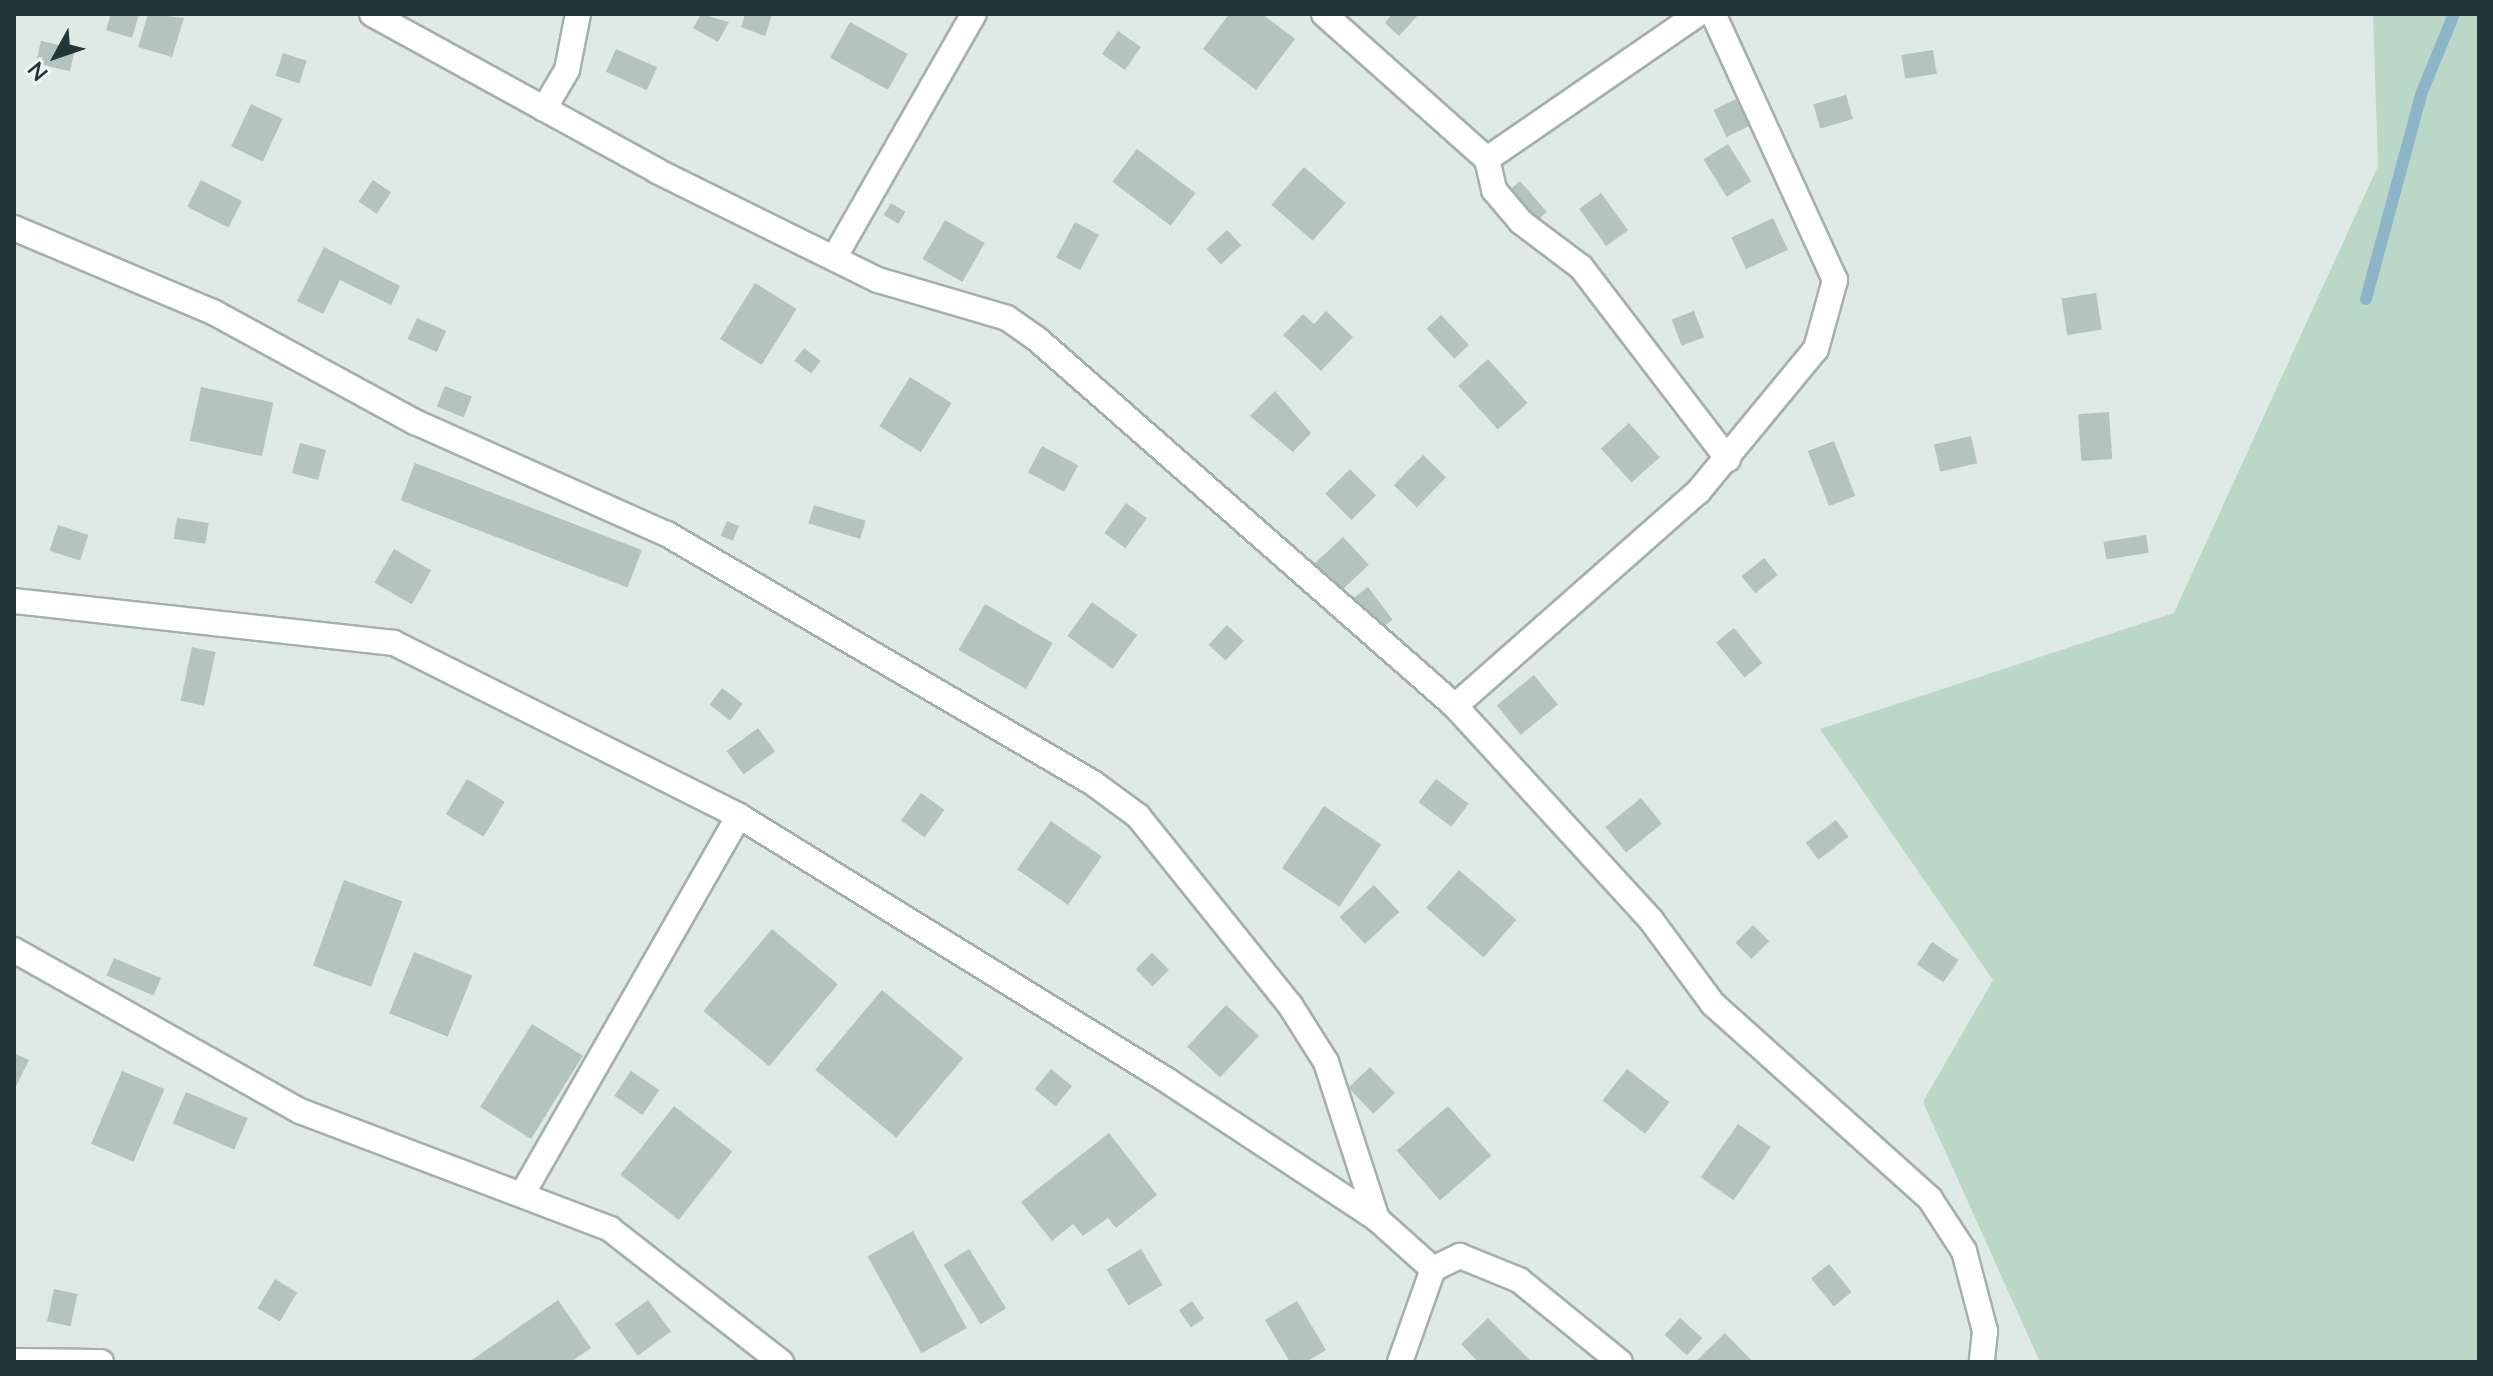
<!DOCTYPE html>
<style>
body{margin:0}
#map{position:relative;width:2493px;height:1376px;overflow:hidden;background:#dfe9e6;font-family:Lato,sans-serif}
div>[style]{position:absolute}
.green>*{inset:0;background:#bbd7c7}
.stream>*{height:12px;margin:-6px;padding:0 6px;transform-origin:6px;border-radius:6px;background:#8db5c8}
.building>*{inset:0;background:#b5c3bf;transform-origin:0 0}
.roads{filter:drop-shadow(2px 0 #a3b0ad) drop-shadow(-2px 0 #a3b0ad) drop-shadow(0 2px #a3b0ad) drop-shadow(0 -2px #a3b0ad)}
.minor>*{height:24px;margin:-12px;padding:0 12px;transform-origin:12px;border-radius:12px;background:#fff}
span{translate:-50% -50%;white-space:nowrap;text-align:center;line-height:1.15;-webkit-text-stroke:6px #eff6f4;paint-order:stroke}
.frame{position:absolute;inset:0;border:16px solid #223735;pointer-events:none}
.north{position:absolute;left:16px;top:16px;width:80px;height:80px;-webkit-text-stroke:6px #eff6f4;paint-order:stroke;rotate:230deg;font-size:22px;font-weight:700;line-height:32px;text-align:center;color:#223735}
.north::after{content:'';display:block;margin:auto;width:28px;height:36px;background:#223735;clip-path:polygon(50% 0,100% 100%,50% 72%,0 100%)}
</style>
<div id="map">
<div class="green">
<i style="clip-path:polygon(2373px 14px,2479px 14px,2479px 1362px,2040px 1362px,1923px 1102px,1993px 980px,1820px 729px,2174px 613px,2378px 166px)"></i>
</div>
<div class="stream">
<i style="left:2366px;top:299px;width:214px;rotate:-74.9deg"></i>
<i style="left:2422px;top:92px;width:84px;rotate:-67.7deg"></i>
</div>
<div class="building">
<i style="clip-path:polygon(111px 14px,139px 14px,132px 38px,106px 30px)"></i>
<i style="clip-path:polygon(148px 14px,184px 18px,172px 57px,138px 47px)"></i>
<i style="clip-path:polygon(701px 14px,729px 22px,718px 42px,693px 28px)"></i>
<i style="clip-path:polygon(745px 14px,772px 14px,765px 36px,741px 27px)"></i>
<i style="clip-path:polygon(1229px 14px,1262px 14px,1295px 39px,1256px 90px,1203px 49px)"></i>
<i style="clip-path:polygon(1392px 14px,1419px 14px,1399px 36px,1385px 23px)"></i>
<i style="left:850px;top:22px;width:66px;height:41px;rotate:29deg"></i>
<i style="left:1118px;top:31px;width:28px;height:28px;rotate:35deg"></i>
<i style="left:41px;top:41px;width:35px;height:23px;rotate:13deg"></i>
<i style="left:616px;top:49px;width:45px;height:25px;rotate:24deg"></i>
<i style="left:1933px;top:50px;width:24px;height:32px;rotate:81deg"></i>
<i style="left:283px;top:53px;width:25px;height:24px;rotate:18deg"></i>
<i style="left:1846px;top:95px;width:25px;height:34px;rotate:74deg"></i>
<i style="left:1736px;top:99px;width:30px;height:25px;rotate:64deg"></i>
<i style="left:251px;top:104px;width:35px;height:47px;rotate:25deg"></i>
<i style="left:1728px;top:144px;width:44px;height:29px;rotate:58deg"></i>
<i style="left:1137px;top:149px;width:73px;height:41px;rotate:37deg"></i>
<i style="left:1304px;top:167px;width:55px;height:50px;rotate:41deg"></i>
<i style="left:201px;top:180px;width:46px;height:30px;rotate:27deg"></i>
<i style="left:373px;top:180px;width:22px;height:26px;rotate:34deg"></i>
<i style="left:1520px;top:181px;width:41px;height:23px;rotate:49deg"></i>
<i style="left:1601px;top:193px;width:46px;height:27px;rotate:54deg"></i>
<i style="left:891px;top:203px;width:17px;height:14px;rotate:31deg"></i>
<i style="left:1773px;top:218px;width:35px;height:46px;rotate:65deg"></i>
<i style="left:945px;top:220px;width:46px;height:45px;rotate:30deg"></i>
<i style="left:1075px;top:222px;width:27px;height:40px;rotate:28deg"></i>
<i style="left:1227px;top:230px;width:21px;height:28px;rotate:47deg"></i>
<i style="clip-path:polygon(324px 247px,400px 286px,391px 305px,340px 280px,323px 314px,297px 301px)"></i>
<i style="left:755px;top:283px;width:49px;height:66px;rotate:32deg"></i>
<i style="left:2096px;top:293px;width:37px;height:35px;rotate:81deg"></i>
<i style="clip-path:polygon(1326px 311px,1353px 337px,1321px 371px,1283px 335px,1303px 314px,1314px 324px)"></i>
<i style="left:1694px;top:311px;width:28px;height:24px;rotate:69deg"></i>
<i style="left:1441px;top:315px;width:41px;height:20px;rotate:47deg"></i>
<i style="left:417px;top:318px;width:32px;height:23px;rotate:24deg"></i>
<i style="left:804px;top:348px;width:21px;height:16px;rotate:37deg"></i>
<i style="left:1488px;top:359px;width:59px;height:40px;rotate:48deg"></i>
<i style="left:910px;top:377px;width:49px;height:58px;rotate:32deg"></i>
<i style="left:445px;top:386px;width:29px;height:22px;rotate:22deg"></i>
<i style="left:201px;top:387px;width:74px;height:55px;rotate:12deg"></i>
<i style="clip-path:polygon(1275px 391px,1311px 433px,1293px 452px,1250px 416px)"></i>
<i style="left:2109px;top:412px;width:47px;height:31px;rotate:86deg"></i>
<i style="left:1629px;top:423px;width:46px;height:38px;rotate:48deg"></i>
<i style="left:1971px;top:436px;width:28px;height:38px;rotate:77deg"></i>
<i style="left:1834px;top:441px;width:59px;height:28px;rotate:69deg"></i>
<i style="left:300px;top:443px;width:27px;height:31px;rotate:15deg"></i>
<i style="left:1042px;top:446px;width:41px;height:30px;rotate:28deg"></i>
<i style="left:1423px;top:455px;width:32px;height:42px;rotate:44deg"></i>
<i style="left:415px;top:463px;width:243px;height:40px;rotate:21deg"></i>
<i style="left:1350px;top:469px;width:37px;height:35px;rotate:45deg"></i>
<i style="left:1126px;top:503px;width:26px;height:37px;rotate:36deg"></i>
<i style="left:814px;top:505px;width:54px;height:19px;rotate:17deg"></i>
<i style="left:177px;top:518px;width:32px;height:21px;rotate:9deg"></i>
<i style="left:727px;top:521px;width:13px;height:16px;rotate:23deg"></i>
<i style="left:58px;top:525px;width:32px;height:27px;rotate:18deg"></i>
<i style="left:2146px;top:535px;width:18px;height:43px;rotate:81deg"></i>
<i style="left:1343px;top:537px;width:38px;height:42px;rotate:47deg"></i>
<i style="left:394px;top:549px;width:43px;height:39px;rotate:30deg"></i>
<i style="left:1764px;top:558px;width:22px;height:29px;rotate:51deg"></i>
<i style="left:1368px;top:587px;width:41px;height:22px;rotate:53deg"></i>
<i style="left:1092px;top:602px;width:56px;height:42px;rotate:36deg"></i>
<i style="left:985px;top:604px;width:78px;height:53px;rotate:30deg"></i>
<i style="left:1227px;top:625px;width:23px;height:27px;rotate:43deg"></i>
<i style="left:1734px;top:628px;width:45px;height:23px;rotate:51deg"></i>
<i style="left:192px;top:647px;width:24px;height:55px;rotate:12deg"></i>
<i style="left:1534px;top:675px;width:38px;height:48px;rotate:51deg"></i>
<i style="left:722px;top:688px;width:26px;height:21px;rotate:37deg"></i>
<i style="left:758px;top:728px;width:29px;height:39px;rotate:54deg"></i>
<i style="left:467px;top:779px;width:44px;height:41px;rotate:31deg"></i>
<i style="left:1436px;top:779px;width:41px;height:29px;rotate:37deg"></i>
<i style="left:921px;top:793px;width:29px;height:34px;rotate:36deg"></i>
<i style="left:1641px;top:798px;width:33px;height:46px;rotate:51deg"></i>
<i style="left:1324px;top:806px;width:69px;height:75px;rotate:34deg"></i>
<i style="left:1836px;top:820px;width:21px;height:38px;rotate:53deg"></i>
<i style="left:1051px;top:821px;width:62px;height:59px;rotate:35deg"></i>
<i style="left:1459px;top:870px;width:76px;height:50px;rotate:41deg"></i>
<i style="left:344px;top:880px;width:62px;height:91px;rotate:20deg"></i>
<i style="left:1374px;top:885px;width:37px;height:47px;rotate:47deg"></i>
<i style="left:1753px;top:925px;width:23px;height:25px;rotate:45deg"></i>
<i style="left:772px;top:929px;width:86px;height:107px;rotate:40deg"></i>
<i style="left:1932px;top:942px;width:32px;height:27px;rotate:34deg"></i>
<i style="left:414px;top:952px;width:63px;height:66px;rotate:22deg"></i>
<i style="left:1152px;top:953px;width:24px;height:23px;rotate:45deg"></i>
<i style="left:114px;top:958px;width:51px;height:19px;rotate:23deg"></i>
<i style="left:882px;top:990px;width:106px;height:104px;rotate:40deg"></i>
<i style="left:1226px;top:1005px;width:45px;height:57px;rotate:43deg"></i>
<i style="left:532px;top:1024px;width:60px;height:98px;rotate:32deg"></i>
<i style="clip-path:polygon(14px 1053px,29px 1060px,14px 1090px)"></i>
<i style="left:1370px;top:1067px;width:36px;height:30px;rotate:46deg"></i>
<i style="left:1051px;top:1069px;width:27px;height:26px;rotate:39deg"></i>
<i style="left:1627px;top:1069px;width:54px;height:40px;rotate:38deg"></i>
<i style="left:122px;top:1071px;width:46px;height:79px;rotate:23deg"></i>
<i style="left:631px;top:1071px;width:34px;height:30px;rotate:34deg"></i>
<i style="left:186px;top:1092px;width:67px;height:34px;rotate:23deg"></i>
<i style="left:674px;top:1106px;width:74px;height:87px;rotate:38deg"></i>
<i style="left:1448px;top:1106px;width:66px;height:68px;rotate:49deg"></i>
<i style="left:1738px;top:1124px;width:40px;height:65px;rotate:35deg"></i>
<i style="clip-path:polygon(1109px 1133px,1157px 1195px,1116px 1228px,1108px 1218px,1083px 1236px,1073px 1224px,1052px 1241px,1021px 1202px)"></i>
<i style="left:913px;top:1231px;width:111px;height:52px;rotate:61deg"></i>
<i style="left:969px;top:1249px;width:70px;height:30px;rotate:58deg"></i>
<i style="left:1141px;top:1249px;width:42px;height:40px;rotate:59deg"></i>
<i style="left:1829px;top:1264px;width:36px;height:23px;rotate:51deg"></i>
<i style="left:275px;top:1279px;width:26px;height:34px;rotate:31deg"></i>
<i style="left:54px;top:1289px;width:24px;height:33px;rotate:12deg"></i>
<i style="clip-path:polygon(558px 1300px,591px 1348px,571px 1362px,469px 1362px)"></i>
<i style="left:648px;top:1300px;width:39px;height:41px;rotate:54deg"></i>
<i style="left:1192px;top:1301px;width:21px;height:16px;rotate:55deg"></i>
<i style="clip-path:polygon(1297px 1301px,1326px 1350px,1306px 1362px,1290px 1362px,1265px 1320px)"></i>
<i style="clip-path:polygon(1488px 1318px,1532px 1362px,1478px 1362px,1461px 1344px)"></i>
<i style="left:1680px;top:1318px;width:30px;height:23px;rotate:42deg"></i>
<i style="clip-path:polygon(1725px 1333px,1753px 1362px,1695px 1362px)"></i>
</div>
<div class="roads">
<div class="minor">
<i style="left:372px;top:14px;width:325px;rotate:28.8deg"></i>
<i style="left:657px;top:171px;width:246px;rotate:26.3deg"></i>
<i style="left:878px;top:280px;width:134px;rotate:16.4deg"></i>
<i style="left:1007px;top:318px;width:37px;rotate:35deg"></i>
<i style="left:1037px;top:339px;width:556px;rotate:41.28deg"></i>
<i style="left:1455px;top:706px;width:290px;rotate:47.5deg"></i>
<i style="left:1651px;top:920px;width:104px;rotate:53.6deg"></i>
<i style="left:1713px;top:1004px;width:292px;rotate:41.9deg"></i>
<i style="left:1930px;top:1199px;width:62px;rotate:56.8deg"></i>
<i style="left:1964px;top:1251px;width:83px;rotate:75.3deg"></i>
<i style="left:1985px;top:1331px;width:31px;rotate:96deg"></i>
<i style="left:1324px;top:14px;width:218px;rotate:41.7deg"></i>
<i style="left:1487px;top:159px;width:32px;rotate:77deg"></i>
<i style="left:1494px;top:190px;width:42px;rotate:49.8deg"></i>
<i style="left:1521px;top:222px;width:75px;rotate:36.9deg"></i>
<i style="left:1581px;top:267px;width:242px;rotate:52.6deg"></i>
<i style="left:544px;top:109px;width:45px;rotate:-59.5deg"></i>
<i style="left:567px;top:70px;width:57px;rotate:-78.9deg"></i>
<i style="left:1487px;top:159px;width:256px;rotate:-34.5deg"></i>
<i style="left:14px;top:228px;width:216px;rotate:22.9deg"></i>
<i style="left:213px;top:312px;width:230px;rotate:28.6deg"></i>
<i style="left:415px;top:422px;width:276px;rotate:24deg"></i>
<i style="left:667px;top:534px;width:493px;rotate:30.3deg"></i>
<i style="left:1093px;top:783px;width:56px;rotate:36.3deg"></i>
<i style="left:1138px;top:816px;width:243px;rotate:51.2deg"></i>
<i style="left:1290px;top:1005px;width:67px;rotate:57.7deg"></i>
<i style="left:1326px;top:1062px;width:165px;rotate:72deg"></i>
<i style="left:834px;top:258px;width:281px;rotate:-60.2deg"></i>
<i style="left:14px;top:601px;width:382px;rotate:6.3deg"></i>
<i style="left:394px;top:643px;width:386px;rotate:26.6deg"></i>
<i style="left:739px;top:816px;width:504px;rotate:31.7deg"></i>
<i style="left:1168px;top:1081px;width:250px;rotate:33.4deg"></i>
<i style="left:1377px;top:1219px;width:75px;rotate:41.8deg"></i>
<i style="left:1455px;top:706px;width:324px;rotate:-41.4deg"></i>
<i style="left:1698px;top:492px;width:185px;rotate:-50.5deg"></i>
<i style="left:1816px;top:349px;width:72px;rotate:-74.6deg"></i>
<i style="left:1835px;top:280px;width:293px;rotate:-114.6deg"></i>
<i style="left:14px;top:950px;width:328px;rotate:29.4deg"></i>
<i style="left:300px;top:1111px;width:332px;rotate:20.8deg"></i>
<i style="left:610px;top:1229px;width:217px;rotate:37.9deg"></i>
<i style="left:524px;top:1191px;width:432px;rotate:-60.2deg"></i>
<i style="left:14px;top:1361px;width:87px;rotate:0.7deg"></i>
<i style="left:1400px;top:1362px;width:99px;rotate:-70.5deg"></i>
<i style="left:1433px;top:1269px;width:30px;rotate:-26deg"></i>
<i style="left:1460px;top:1256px;width:64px;rotate:22.1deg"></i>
<i style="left:1519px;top:1280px;width:130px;rotate:39.1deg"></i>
</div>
</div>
<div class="frame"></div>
<div class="north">N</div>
</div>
